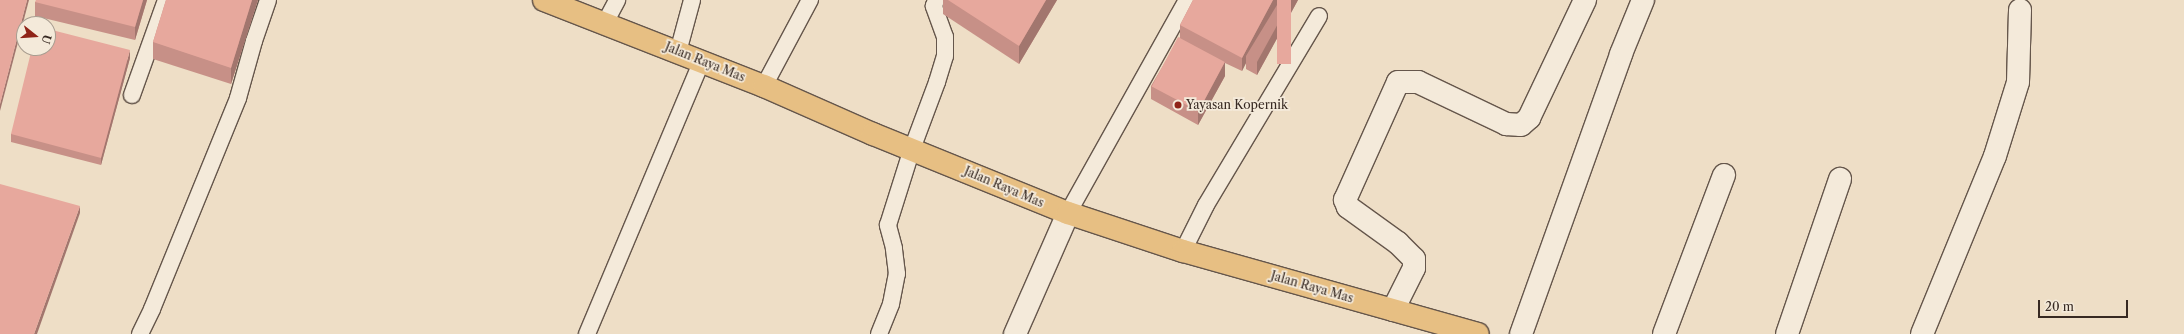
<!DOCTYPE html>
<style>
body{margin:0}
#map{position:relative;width:2184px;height:334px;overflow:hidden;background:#eedec6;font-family:"Libre Caslon Text",serif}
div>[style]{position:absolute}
.roads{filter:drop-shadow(1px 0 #65564b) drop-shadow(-1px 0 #65564b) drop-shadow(0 1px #65564b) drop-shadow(0 -1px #65564b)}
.service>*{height:16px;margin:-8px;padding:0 8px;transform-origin:8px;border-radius:8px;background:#f4eada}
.minor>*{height:22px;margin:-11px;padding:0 11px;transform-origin:11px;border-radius:11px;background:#f4eada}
.trunk>*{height:22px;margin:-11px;padding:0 11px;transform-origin:11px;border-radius:11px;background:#e7bf83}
.wall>*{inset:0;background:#c79087}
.shaded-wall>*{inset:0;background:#a2766e}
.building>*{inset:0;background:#e7a89d;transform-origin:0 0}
.dots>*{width:11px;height:11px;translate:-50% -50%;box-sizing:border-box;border:2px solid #f4eada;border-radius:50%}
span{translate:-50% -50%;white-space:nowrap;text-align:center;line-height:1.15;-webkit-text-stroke:3.5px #f4eada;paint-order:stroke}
.street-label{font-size:12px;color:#372922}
.poi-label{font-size:12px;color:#372922}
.left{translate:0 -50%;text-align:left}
.north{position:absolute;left:16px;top:16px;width:40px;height:40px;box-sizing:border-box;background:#f4eada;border:1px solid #a89d90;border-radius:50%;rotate:107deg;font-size:11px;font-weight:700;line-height:16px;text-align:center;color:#372922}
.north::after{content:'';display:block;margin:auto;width:14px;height:18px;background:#8f2418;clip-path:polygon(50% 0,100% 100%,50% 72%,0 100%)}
.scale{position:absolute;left:2038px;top:300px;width:90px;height:18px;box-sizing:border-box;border:2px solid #372922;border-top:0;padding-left:5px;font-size:12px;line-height:14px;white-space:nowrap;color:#372922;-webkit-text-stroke:3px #f4eada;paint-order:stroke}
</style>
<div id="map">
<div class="roads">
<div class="service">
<i style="left:605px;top:23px;width:26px;rotate:-62deg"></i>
<i style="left:678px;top:52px;width:54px;rotate:-74.9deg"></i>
<i style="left:764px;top:86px;width:98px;rotate:-61.9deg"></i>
<i style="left:132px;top:95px;width:101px;rotate:-70.3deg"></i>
<i style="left:1068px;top:213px;width:244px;rotate:-60.8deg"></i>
<i style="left:1183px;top:251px;width:51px;rotate:-63.4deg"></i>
<i style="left:1206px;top:205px;width:220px;rotate:-59.1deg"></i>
<i style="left:140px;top:334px;width:28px;rotate:-64deg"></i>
<i style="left:152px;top:309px;width:228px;rotate:-67.8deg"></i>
<i style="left:238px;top:98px;width:59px;rotate:-74.3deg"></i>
<i style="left:254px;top:41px;width:43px;rotate:-71.1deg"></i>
<i style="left:587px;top:334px;width:296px;rotate:-67.2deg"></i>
<i style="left:879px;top:334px;width:32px;rotate:-68deg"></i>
<i style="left:891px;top:304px;width:31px;rotate:-79deg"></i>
<i style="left:897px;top:274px;width:26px;rotate:-97deg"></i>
<i style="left:894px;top:248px;width:24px;rotate:-105deg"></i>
<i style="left:888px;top:225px;width:80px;rotate:-72.5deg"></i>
<i style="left:912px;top:149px;width:72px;rotate:-69.5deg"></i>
<i style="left:937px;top:82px;width:27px;rotate:-73deg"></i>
<i style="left:945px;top:56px;width:19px;rotate:-90deg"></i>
<i style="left:945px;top:37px;width:33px;rotate:-110deg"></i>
<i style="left:934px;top:6px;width:6px;rotate:-72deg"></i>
</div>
<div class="minor">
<i style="left:1393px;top:310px;width:47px;rotate:-63.4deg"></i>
<i style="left:1414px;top:268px;width:9px;rotate:-90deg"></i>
<i style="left:1414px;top:259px;width:23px;rotate:-135deg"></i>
<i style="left:1398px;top:243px;width:62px;rotate:-144.2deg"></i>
<i style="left:1348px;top:207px;width:8px;rotate:-113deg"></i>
<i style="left:1345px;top:200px;width:129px;rotate:-65.8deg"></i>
<i style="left:1398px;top:82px;width:20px"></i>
<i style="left:1418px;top:82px;width:98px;rotate:25.5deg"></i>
<i style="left:1506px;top:124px;width:15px;rotate:4deg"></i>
<i style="left:1521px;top:125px;width:11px;rotate:-41deg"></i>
<i style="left:1529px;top:118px;width:131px;rotate:-64.6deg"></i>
<i style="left:1015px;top:334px;width:132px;rotate:-66.3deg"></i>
<i style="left:1521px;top:334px;width:297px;rotate:-70.3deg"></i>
<i style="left:1621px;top:54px;width:58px;rotate:-67.8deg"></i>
<i style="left:1664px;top:334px;width:170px;rotate:-69.3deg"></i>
<i style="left:1787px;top:334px;width:164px;rotate:-71.1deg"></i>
<i style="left:1922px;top:334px;width:192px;rotate:-67.7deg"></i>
<i style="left:1995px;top:156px;width:77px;rotate:-72.7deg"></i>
<i style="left:2018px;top:82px;width:72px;rotate:-88.4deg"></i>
</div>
<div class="trunk">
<i style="left:544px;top:0;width:236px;rotate:21.4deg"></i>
<i style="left:764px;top:86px;width:119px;rotate:23.8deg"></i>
<i style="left:873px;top:134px;width:210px;rotate:22.1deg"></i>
<i style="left:1068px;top:213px;width:121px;rotate:18.3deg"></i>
<i style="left:1183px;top:251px;width:306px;rotate:15.7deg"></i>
</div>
</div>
<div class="wall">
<i style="clip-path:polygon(147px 0,135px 40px,35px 16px,35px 2px)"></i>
<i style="clip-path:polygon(166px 0,258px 0,231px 84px,153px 59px,153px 42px)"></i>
<i style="clip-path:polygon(943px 0,1057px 0,1019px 64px,943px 14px)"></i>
<i style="clip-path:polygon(1193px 0,1298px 0,1257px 75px,1246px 69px,1246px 63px,1242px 71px,1225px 63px,1225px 76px,1198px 125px,1151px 99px,1151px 86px,1180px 37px,1180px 25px)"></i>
<i style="clip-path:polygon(130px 58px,101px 165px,11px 142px,11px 134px)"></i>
</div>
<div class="shaded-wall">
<i style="clip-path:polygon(27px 0,29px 0,0 111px,0 104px)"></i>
<i style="clip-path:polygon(143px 0,147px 0,135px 40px,135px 27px)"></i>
<i style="clip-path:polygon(252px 0,258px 0,231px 84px,231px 68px)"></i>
<i style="clip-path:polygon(1046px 0,1057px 0,1019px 64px,1019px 46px)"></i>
<i style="clip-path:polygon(1273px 0,1280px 0,1246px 56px,1246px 63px,1242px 71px,1242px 58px)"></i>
<i style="clip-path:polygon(1291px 0,1298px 0,1257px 75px,1257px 62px)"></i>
<i style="clip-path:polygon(130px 50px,130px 58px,101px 165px,101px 158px)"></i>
<i style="clip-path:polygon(1225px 62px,1225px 76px,1198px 125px,1198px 112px)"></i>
<i style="clip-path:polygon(80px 206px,80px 213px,37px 334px,34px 334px)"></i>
</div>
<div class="building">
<i style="clip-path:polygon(0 0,27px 0,0 104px)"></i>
<i style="clip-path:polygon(36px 0,143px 0,135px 27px,35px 2px)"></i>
<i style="clip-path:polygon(166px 0,252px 0,231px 68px,153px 42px)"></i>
<i style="clip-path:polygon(948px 0,1046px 0,1019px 46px)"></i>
<i style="clip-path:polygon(1193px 0,1273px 0,1242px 58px,1180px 25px)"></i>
<i style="left:1277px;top:0;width:14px;height:64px"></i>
<i style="clip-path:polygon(48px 29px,130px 50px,101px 158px,11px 134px,32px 48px,48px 48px)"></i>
<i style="left:1178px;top:37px;width:53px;height:56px;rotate:28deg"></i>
<i style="clip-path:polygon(0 184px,80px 206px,34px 334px,0 334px)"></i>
</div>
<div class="dots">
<i style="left:1178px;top:105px;background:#8f2418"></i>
</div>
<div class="street-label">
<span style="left:705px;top:62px;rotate:22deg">Jalan Raya Mas</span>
<span style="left:1004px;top:187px;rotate:23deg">Jalan Raya Mas</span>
<span style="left:1312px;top:287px;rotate:16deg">Jalan Raya Mas</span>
</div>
<div class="poi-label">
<span class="left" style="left:1186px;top:105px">Yayasan Kopernik</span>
</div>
<div class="north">U</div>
<div class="scale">20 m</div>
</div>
